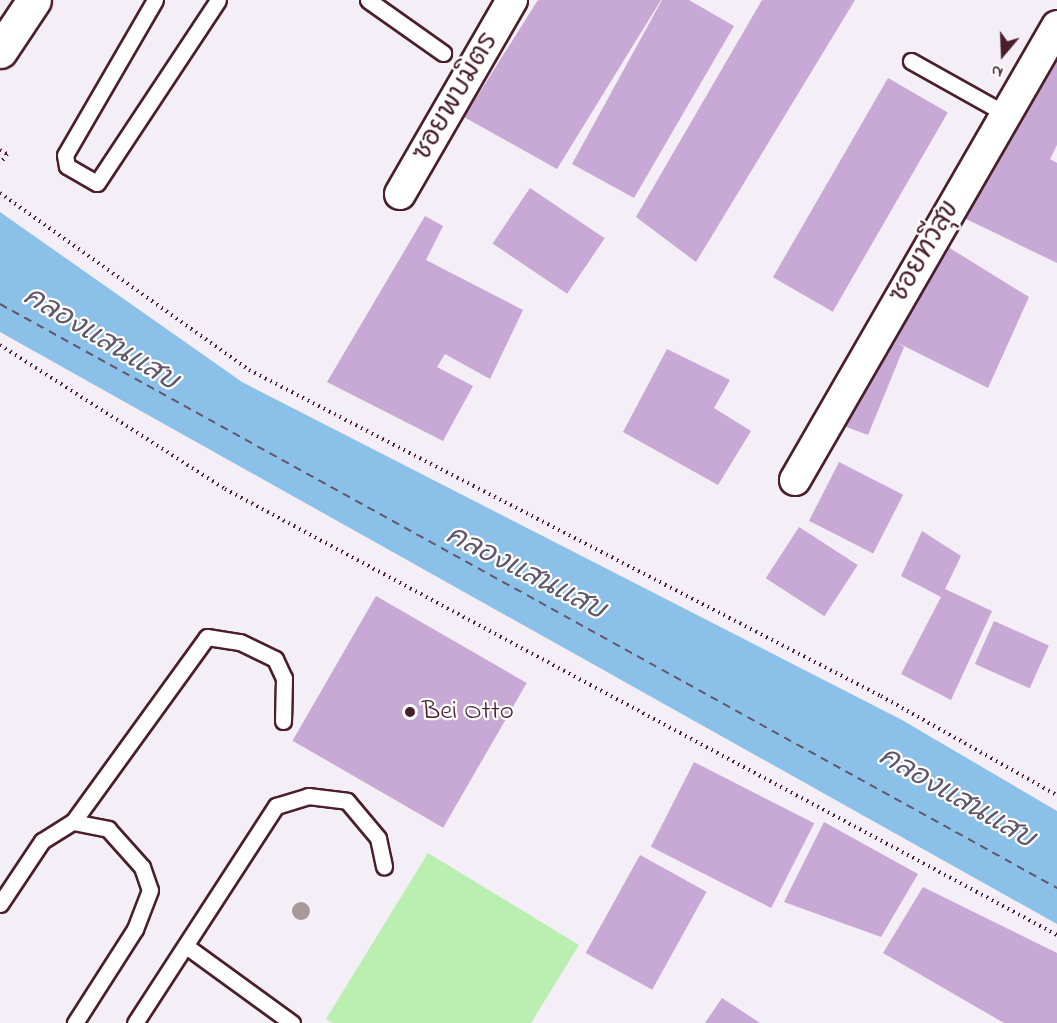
<!DOCTYPE html>
<meta charset="utf-8">
<style>
body{margin:0}
#map{position:relative;width:1057px;height:1023px;overflow:hidden;background:#f4eef6;font-family:"Indie Flower","Playpen Sans Thai",sans-serif}
div>[style]{position:absolute}
.green>*{inset:0;background:#baefb1}
.water>*{inset:0;background:#8bc0e8}
.ferry>*{height:1.5px;margin-top:-0.75px;transform-origin:0;background:repeating-linear-gradient(90deg,#61576d 0 8px,transparent 0 14px)}
.building>*{inset:0;background:#c8a8d4;transform-origin:0 0}
.path>*{height:4px;margin-top:-2px;transform-origin:0;background:repeating-linear-gradient(90deg,#4a1f2b 0 1.5px,transparent 0 6px)}
.roads{filter:drop-shadow(2px 0 #4a1f2b) drop-shadow(-2px 0 #4a1f2b) drop-shadow(0 2px #4a1f2b) drop-shadow(0 -2px #4a1f2b)}
.service>*{height:15px;margin:-7.5px;padding:0 7.5px;transform-origin:7.5px;border-radius:7.5px;background:#fff}
.minor>*{height:30px;margin:-15px;padding:0 15px;transform-origin:15px;border-radius:15px;background:#fff}
.tertiary>*{height:33px;margin:-16.5px;padding:0 16.5px;transform-origin:16.5px;border-radius:16.5px;background:#fff}
.trees>*{width:18px;height:18px;margin:-9px;border-radius:50%;background:#a69998}
.dots>*{width:16px;height:16px;translate:-50% -50%;box-sizing:border-box;border:3px solid #fff;border-radius:50%}
span{translate:-50% -50%;white-space:nowrap;text-align:center;line-height:1.15;-webkit-text-stroke:4.5px #fff;paint-order:stroke}
.street-label{font-size:27px;color:#4a1f2b}
.poi-label{font-size:27px;color:#4a1f2b}
.left{translate:0 -50%;text-align:left}
.water-label{font-size:28px;color:#61576d;font-style:italic}
.north{position:absolute;left:973px;top:24px;width:60px;height:60px;-webkit-text-stroke:4px #fff;paint-order:stroke;rotate:199deg;font-size:16px;font-weight:700;line-height:24px;text-align:center;color:#4a1f2b}
.north::after{content:'';display:block;margin:auto;width:21px;height:27px;background:#4a1f2b;clip-path:polygon(50% 0,100% 100%,50% 72%,0 100%)}
</style>
<div id="map">
<div class="green">
<i style="clip-path:polygon(428px 853px,579px 945px,531px 1023px,333px 1023px,326px 1019px)"></i>
</div>
<div class="water">
<i style="clip-path:polygon(0 212px,242px 382px,902px 720px,1057px 811px,1057px 924px,0 332px)"></i>
</div>
<div class="ferry">
<i style="left:0;top:304px;width:1208px;rotate:28.92deg"></i>
</div>
<div class="building">
<i style="clip-path:polygon(538px 0,661px 0,557px 169px,464px 117px)"></i>
<i style="clip-path:polygon(662px 0,689px 0,734px 26px,634px 198px,572px 164px)"></i>
<i style="clip-path:polygon(762px 0,855px 0,696px 262px,636px 217px)"></i>
<i style="clip-path:polygon(1057px 51px,1057px 145px,1050px 159px,1057px 163px,1057px 263px,960px 216px)"></i>
<i style="left:888px;top:78px;width:69px;height:230px;rotate:30deg"></i>
<i style="left:530px;top:188px;width:90px;height:67px;rotate:34deg"></i>
<i style="clip-path:polygon(425px 216px,443px 226px,426px 260px,523px 310px,490px 379px,445px 354px,437px 367px,473px 386px,443px 441px,327px 382px)"></i>
<i style="clip-path:polygon(948px 247px,1029px 297px,988px 388px,898px 343px,904px 347px,868px 435px,841px 425px,885px 336px,894px 341px)"></i>
<i style="clip-path:polygon(667px 349px,730px 380px,714px 408px,751px 431px,718px 485px,623px 432px)"></i>
<i style="left:839px;top:462px;width:72px;height:66px;rotate:27deg"></i>
<i style="left:799px;top:527px;width:70px;height:61px;rotate:33deg"></i>
<i style="clip-path:polygon(922px 531px,961px 556px,945px 589px,992px 611px,951px 700px,901px 674px,941px 597px,901px 576px)"></i>
<i style="left:376px;top:596px;width:174px;height:167px;rotate:30deg"></i>
<i style="left:994px;top:621px;width:60px;height:47px;rotate:24deg"></i>
<i style="left:694px;top:762px;width:135px;height:95px;rotate:27deg"></i>
<i style="clip-path:polygon(824px 822px,918px 874px,881px 937px,784px 902px)"></i>
<i style="left:640px;top:855px;width:76px;height:112px;rotate:29deg"></i>
<i style="clip-path:polygon(923px 887px,1057px 953px,1057px 1023px,1004px 1023px,883px 953px)"></i>
<i style="clip-path:polygon(722px 998px,760px 1023px,705px 1023px)"></i>
</div>
<div class="path">
<i style="left:0;top:150px;width:8px;rotate:30deg"></i>
<i style="left:7px;top:154px;width:12px;rotate:125deg"></i>
<i style="left:0;top:193px;width:305px;rotate:35.4deg"></i>
<i style="left:249px;top:370px;width:711px;rotate:27.29deg"></i>
<i style="left:881px;top:696px;width:202px;rotate:29.4deg"></i>
<i style="left:0;top:345px;width:267px;rotate:32.6deg"></i>
<i style="left:225px;top:489px;width:944px;rotate:28.19deg"></i>
</div>
<div class="roads">
<div class="service">
<i style="left:155px;top:0;width:179px;rotate:120.1deg"></i>
<i style="left:65px;top:155px;width:11px;rotate:80deg"></i>
<i style="left:67px;top:166px;width:34px;rotate:30deg"></i>
<i style="left:97px;top:183px;width:219px;rotate:-56.5deg"></i>
<i style="left:368px;top:0;width:92px;rotate:35.2deg"></i>
<i style="left:911px;top:61px;width:107px;rotate:29.2deg"></i>
<i style="left:73px;top:822px;width:228px;rotate:-54.1deg"></i>
<i style="left:207px;top:637px;width:33px;rotate:9deg"></i>
<i style="left:240px;top:642px;width:39px;rotate:26deg"></i>
<i style="left:275px;top:659px;width:21px;rotate:65deg"></i>
<i style="left:284px;top:678px;width:43px;rotate:91.3deg"></i>
<i style="left:0;top:904px;width:76px;rotate:-56.3deg"></i>
<i style="left:42px;top:841px;width:36px;rotate:-32deg"></i>
<i style="left:73px;top:822px;width:36px;rotate:11deg"></i>
<i style="left:108px;top:829px;width:51px;rotate:48.2deg"></i>
<i style="left:142px;top:867px;width:24px;rotate:71deg"></i>
<i style="left:150px;top:890px;width:42px;rotate:111deg"></i>
<i style="left:135px;top:929px;width:112px;rotate:122.6deg"></i>
<i style="left:186px;top:946px;width:131px;rotate:36deg"></i>
<i style="left:135px;top:1023px;width:259px;rotate:-57deg"></i>
<i style="left:276px;top:806px;width:34px;rotate:-17deg"></i>
<i style="left:308px;top:796px;width:39px;rotate:7deg"></i>
<i style="left:347px;top:801px;width:48px;rotate:50deg"></i>
<i style="left:378px;top:838px;width:29px;rotate:78deg"></i>
</div>
<div class="minor">
<i style="left:400px;top:194px;width:224px;rotate:-60deg"></i>
<i style="left:795px;top:480px;width:524px;rotate:-60.01deg"></i>
</div>
<div class="tertiary">
<i style="left:0;top:51px;width:61px;rotate:-56.3deg"></i>
</div>
</div>
<div class="trees">
<i style="left:301px;top:911px"></i>
</div>
<div class="dots">
<i style="left:410px;top:712px;background:#4a1f2b"></i>
</div>
<div class="street-label">
<span style="left:456px;top:97px;rotate:-60deg">ซอยพบมิตร</span>
<span style="left:925px;top:252px;rotate:-60deg">ซอยทวีสุข</span>
</div>
<div class="poi-label">
<span class="left" style="left:422px;top:712px">Bei Otto</span>
</div>
<div class="water-label">
<span style="left:100px;top:340px;rotate:31deg">คลองแสนแสบ</span>
<span style="left:525px;top:574px;rotate:27deg">คลองแสนแสบ</span>
<span style="left:956px;top:799px;rotate:30deg">คลองแสนแสบ</span>
</div>
<div class="north">N</div>
</div>
